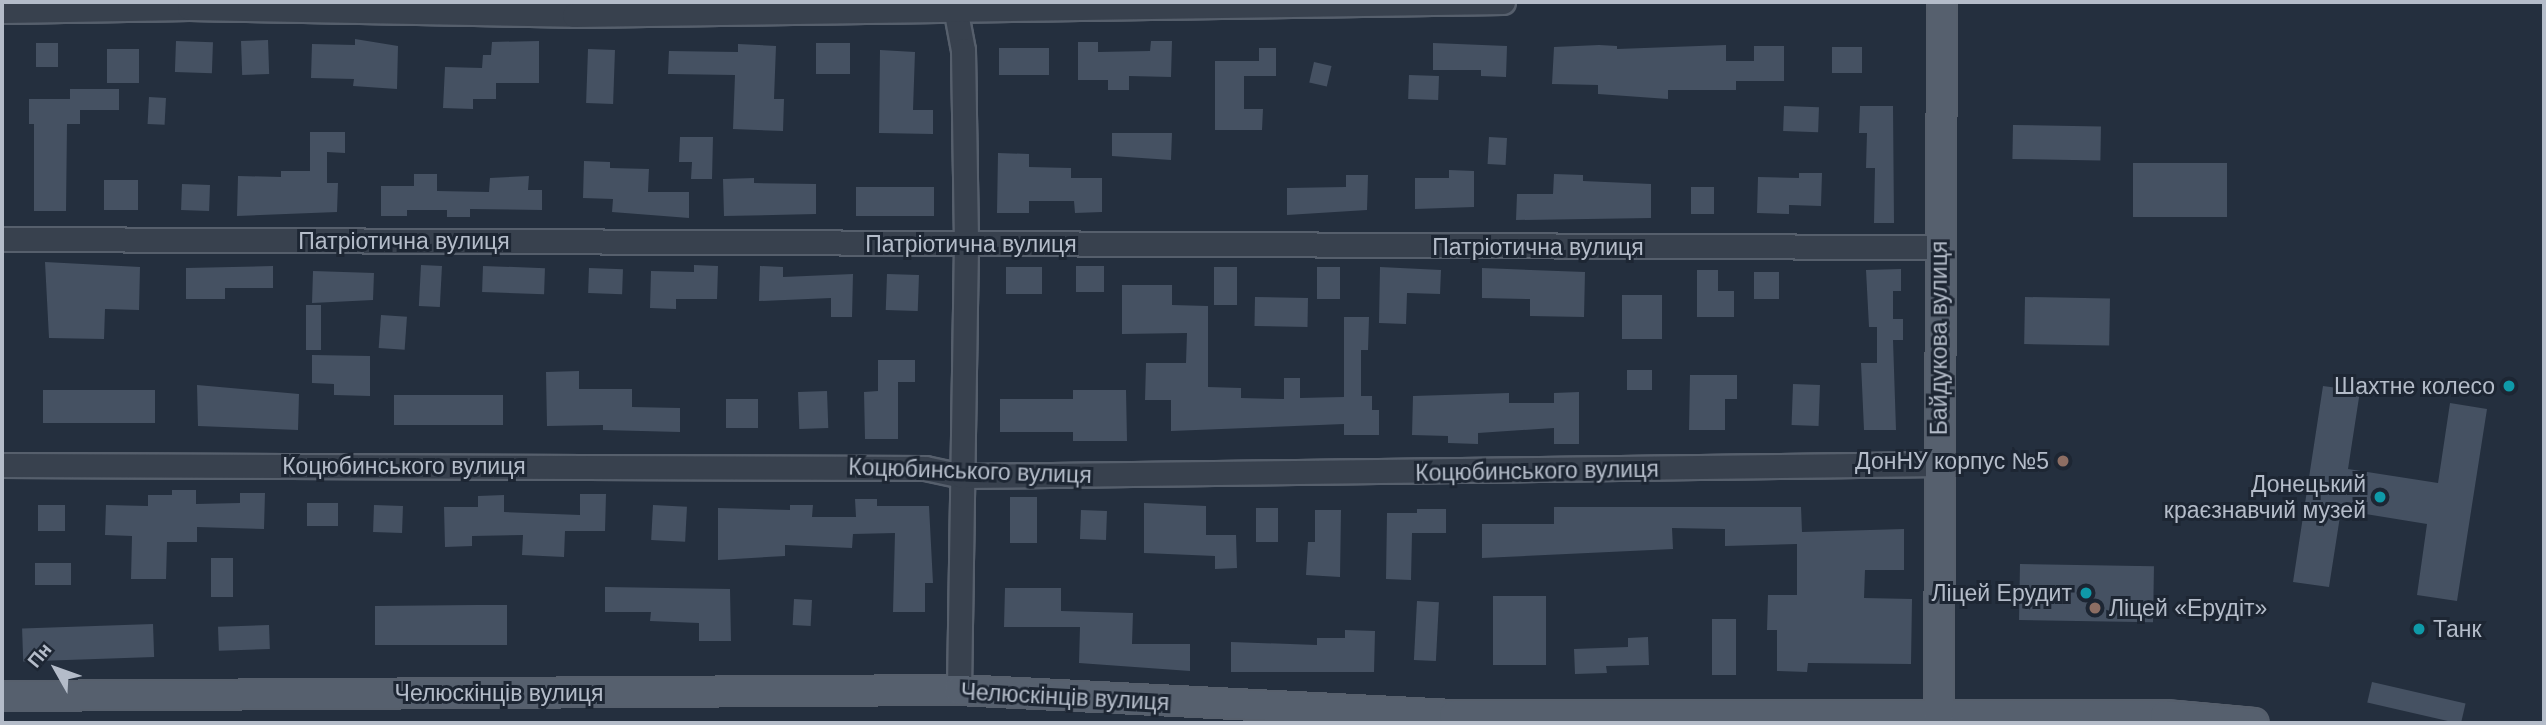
<!DOCTYPE html>
<meta charset="utf-8">
<style>
body{margin:0}
#map{position:relative;width:2546px;height:725px;overflow:hidden;background:#242f3e;font-family:Helvetica,sans-serif}
div>[style]{position:absolute}
.building>*{inset:0;background:#455162;transform-origin:0 0}
.roads{filter:drop-shadow(2px 0 #565f6c) drop-shadow(-2px 0 #565f6c) drop-shadow(0 2px #565f6c) drop-shadow(0 -2px #565f6c)}
.minor>*{height:23px;margin:-11.5px;padding:0 11.5px;transform-origin:11.5px;border-radius:11.5px;background:#38414e}
.major>*{height:28px;margin:-14px;padding:0 14px;transform-origin:14px;border-radius:14px;background:#56606e}
.dots>*{width:19px;height:19px;translate:-50% -50%;box-sizing:border-box;border:4px solid #1d2633;border-radius:50%}
span{translate:-50% -50%;white-space:nowrap;text-align:center;line-height:1.15;-webkit-text-stroke:6px #1d2633;paint-order:stroke}
.street-label{font-size:23px;color:#b4bcc9}
.poi-label{font-size:23px;color:#b4bcc9}
.right{translate:-100% -50%;text-align:right}
.left{translate:0 -50%;text-align:left}
.frame{position:absolute;inset:0;border:4px solid #b4bcc9;pointer-events:none}
.north{position:absolute;left:21px;top:634px;width:70px;height:70px;-webkit-text-stroke:5px #1d2633;paint-order:stroke;rotate:310deg;font-size:19px;font-weight:700;line-height:28px;text-align:center;color:#b4bcc9}
.north::after{content:'';display:block;margin:auto;width:24px;height:32px;background:#b4bcc9;clip-path:polygon(50% 0,100% 100%,50% 72%,0 100%)}
</style>
<div id="map">
<div class="building">
<i style="clip-path:polygon(355px 39px,398px 46px,397px 89px,353px 86px,354px 79px,311px 78px,312px 44px,355px 45px)"></i>
<i style="left:268px;top:40px;width:34px;height:27px;rotate:88deg"></i>
<i style="left:176px;top:41px;width:37px;height:31px;rotate:2deg"></i>
<i style="clip-path:polygon(539px 41px,539px 83px,496px 83px,496px 99px,473px 99px,473px 109px,443px 108px,445px 67px,482px 68px,483px 55px,491px 55px,492px 42px)"></i>
<i style="clip-path:polygon(1151px 41px,1172px 41px,1171px 77px,1129px 76px,1129px 90px,1108px 90px,1108px 80px,1078px 80px,1078px 42px,1098px 42px,1098px 52px,1150px 51px)"></i>
<i style="left:36px;top:43px;width:22px;height:24px"></i>
<i style="left:816px;top:43px;width:34px;height:31px"></i>
<i style="clip-path:polygon(1433px 43px,1507px 46px,1506px 77px,1481px 76px,1481px 70px,1433px 70px)"></i>
<i style="clip-path:polygon(738px 44px,776px 46px,774px 99px,784px 99px,783px 131px,733px 129px,735px 75px,668px 74px,669px 51px,738px 52px)"></i>
<i style="clip-path:polygon(1599px 45px,1617px 46px,1617px 49px,1726px 45px,1726px 61px,1754px 61px,1754px 46px,1784px 46px,1784px 81px,1736px 81px,1736px 90px,1668px 90px,1668px 99px,1598px 94px,1598px 85px,1552px 84px,1554px 47px)"></i>
<i style="left:1832px;top:47px;width:30px;height:26px"></i>
<i style="left:999px;top:48px;width:50px;height:27px"></i>
<i style="clip-path:polygon(1259px 48px,1276px 48px,1276px 76px,1244px 76px,1244px 109px,1263px 109px,1262px 130px,1215px 130px,1215px 61px,1259px 61px)"></i>
<i style="left:107px;top:49px;width:32px;height:34px"></i>
<i style="left:588px;top:49px;width:27px;height:54px;rotate:2deg"></i>
<i style="clip-path:polygon(880px 50px,915px 52px,913px 110px,933px 110px,933px 134px,879px 133px)"></i>
<i style="left:1314px;top:62px;width:18px;height:21px;rotate:13deg"></i>
<i style="left:1409px;top:75px;width:30px;height:24px;rotate:2deg"></i>
<i style="clip-path:polygon(70px 89px,119px 89px,119px 110px,80px 110px,80px 124px,67px 124px,66px 211px,34px 211px,34px 124px,29px 124px,29px 99px,70px 99px)"></i>
<i style="left:149px;top:97px;width:17px;height:27px;rotate:3deg"></i>
<i style="left:1784px;top:106px;width:35px;height:25px;rotate:2deg"></i>
<i style="clip-path:polygon(1860px 106px,1893px 106px,1894px 223px,1874px 223px,1875px 168px,1866px 168px,1867px 133px,1859px 133px)"></i>
<i style="left:2013px;top:125px;width:88px;height:34px;rotate:1deg"></i>
<i style="clip-path:polygon(310px 132px,345px 132px,345px 153px,327px 152px,327px 183px,338px 183px,337px 212px,237px 216px,238px 176px,281px 177px,281px 171px,310px 171px)"></i>
<i style="clip-path:polygon(1112px 133px,1172px 133px,1171px 160px,1112px 156px)"></i>
<i style="clip-path:polygon(680px 137px,713px 137px,712px 179px,691px 179px,692px 162px,679px 162px)"></i>
<i style="left:1489px;top:137px;width:18px;height:27px;rotate:3deg"></i>
<i style="clip-path:polygon(998px 153px,1029px 154px,1029px 167px,1071px 168px,1071px 178px,1102px 178px,1102px 212px,1075px 213px,1074px 201px,1029px 201px,1029px 213px,997px 213px)"></i>
<i style="clip-path:polygon(584px 161px,610px 162px,610px 168px,649px 169px,648px 192px,689px 192px,689px 218px,612px 212px,613px 199px,583px 198px)"></i>
<i style="left:2227px;top:163px;width:54px;height:94px;rotate:90deg"></i>
<i style="clip-path:polygon(1449px 170px,1474px 171px,1474px 207px,1415px 209px,1415px 178px,1449px 178px)"></i>
<i style="clip-path:polygon(1799px 173px,1822px 173px,1821px 206px,1789px 205px,1789px 214px,1757px 213px,1758px 177px,1799px 178px)"></i>
<i style="clip-path:polygon(414px 174px,437px 174px,437px 191px,489px 192px,490px 178px,529px 176px,528px 190px,542px 190px,542px 210px,470px 209px,470px 217px,447px 217px,447px 210px,407px 210px,407px 216px,381px 216px,381px 186px,414px 186px)"></i>
<i style="clip-path:polygon(1554px 174px,1583px 175px,1583px 181px,1651px 184px,1651px 218px,1516px 220px,1517px 194px,1553px 194px)"></i>
<i style="clip-path:polygon(1346px 175px,1368px 175px,1367px 210px,1287px 215px,1287px 188px,1346px 187px)"></i>
<i style="clip-path:polygon(754px 178px,754px 183px,816px 184px,816px 214px,724px 216px,723px 179px)"></i>
<i style="left:104px;top:180px;width:34px;height:30px"></i>
<i style="left:182px;top:184px;width:28px;height:26px;rotate:2deg"></i>
<i style="left:856px;top:187px;width:78px;height:29px"></i>
<i style="left:1691px;top:187px;width:23px;height:27px"></i>
<i style="clip-path:polygon(45px 262px,140px 267px,139px 310px,105px 309px,104px 339px,49px 338px)"></i>
<i style="left:421px;top:265px;width:21px;height:41px;rotate:3deg"></i>
<i style="clip-path:polygon(694px 265px,718px 266px,717px 299px,676px 299px,676px 309px,650px 308px,651px 271px,694px 272px)"></i>
<i style="clip-path:polygon(273px 266px,273px 288px,225px 288px,225px 299px,186px 299px,186px 268px)"></i>
<i style="left:483px;top:266px;width:62px;height:26px;rotate:2deg"></i>
<i style="clip-path:polygon(760px 266px,783px 267px,783px 277px,853px 274px,852px 317px,831px 317px,831px 298px,759px 301px)"></i>
<i style="left:1104px;top:266px;width:26px;height:28px;rotate:90deg"></i>
<i style="left:1006px;top:267px;width:36px;height:27px"></i>
<i style="left:1214px;top:267px;width:23px;height:38px"></i>
<i style="left:1317px;top:267px;width:23px;height:32px"></i>
<i style="clip-path:polygon(1380px 267px,1441px 270px,1440px 294px,1407px 293px,1406px 324px,1379px 323px)"></i>
<i style="left:589px;top:268px;width:34px;height:25px;rotate:2deg"></i>
<i style="clip-path:polygon(1482px 268px,1585px 272px,1584px 317px,1530px 316px,1530px 299px,1482px 298px)"></i>
<i style="clip-path:polygon(1901px 269px,1901px 291px,1893px 291px,1893px 319px,1903px 319px,1903px 340px,1893px 340px,1896px 430px,1864px 430px,1861px 363px,1877px 363px,1877px 327px,1869px 327px,1866px 270px)"></i>
<i style="clip-path:polygon(1697px 270px,1718px 270px,1718px 291px,1734px 291px,1734px 317px,1697px 317px)"></i>
<i style="clip-path:polygon(313px 271px,374px 273px,373px 300px,312px 303px)"></i>
<i style="left:1754px;top:272px;width:25px;height:27px"></i>
<i style="left:887px;top:274px;width:32px;height:36px;rotate:2deg"></i>
<i style="clip-path:polygon(1122px 285px,1172px 285px,1172px 305px,1208px 306px,1208px 387px,1241px 388px,1241px 398px,1284px 399px,1284px 378px,1300px 378px,1300px 398px,1344px 397px,1344px 317px,1369px 317px,1368px 350px,1361px 350px,1361px 396px,1372px 396px,1372px 410px,1379px 410px,1379px 435px,1344px 435px,1344px 424px,1171px 431px,1171px 400px,1145px 400px,1146px 363px,1186px 363px,1187px 333px,1122px 334px)"></i>
<i style="left:1622px;top:295px;width:40px;height:44px"></i>
<i style="left:1255px;top:297px;width:53px;height:29px;rotate:1deg"></i>
<i style="left:2025px;top:297px;width:85px;height:47px;rotate:1deg"></i>
<i style="left:306px;top:305px;width:15px;height:45px"></i>
<i style="left:381px;top:315px;width:26px;height:33px;rotate:4deg"></i>
<i style="clip-path:polygon(312px 355px,370px 356px,370px 396px,334px 395px,334px 384px,312px 383px)"></i>
<i style="clip-path:polygon(878px 360px,915px 360px,915px 382px,898px 382px,898px 439px,865px 439px,864px 392px,878px 391px)"></i>
<i style="left:1627px;top:370px;width:25px;height:20px"></i>
<i style="clip-path:polygon(579px 371px,579px 389px,632px 389px,632px 407px,680px 408px,680px 432px,603px 430px,603px 425px,547px 426px,546px 372px)"></i>
<i style="clip-path:polygon(1690px 375px,1737px 375px,1737px 399px,1725px 399px,1725px 430px,1689px 430px)"></i>
<i style="left:1793px;top:384px;width:27px;height:41px;rotate:2deg"></i>
<i style="clip-path:polygon(197px 385px,299px 394px,298px 430px,198px 426px)"></i>
<i style="clip-path:polygon(2323px 386px,2360px 391px,2348px 469px,2438px 483px,2450px 403px,2487px 409px,2457px 601px,2417px 595px,2427px 524px,2341px 510px,2329px 587px,2293px 582px)"></i>
<i style="left:155px;top:390px;width:33px;height:112px;rotate:90deg"></i>
<i style="clip-path:polygon(1073px 390px,1126px 390px,1127px 441px,1073px 441px,1073px 432px,1000px 432px,1000px 399px,1073px 399px)"></i>
<i style="left:827px;top:391px;width:37px;height:29px;rotate:88deg"></i>
<i style="clip-path:polygon(1579px 392px,1579px 444px,1554px 444px,1554px 428px,1478px 433px,1478px 444px,1448px 443px,1448px 436px,1412px 435px,1413px 396px,1509px 393px,1509px 403px,1554px 403px,1554px 393px)"></i>
<i style="left:503px;top:395px;width:30px;height:109px;rotate:90deg"></i>
<i style="left:726px;top:399px;width:32px;height:29px"></i>
<i style="clip-path:polygon(172px 490px,196px 490px,196px 504px,240px 503px,240px 493px,265px 493px,264px 529px,197px 527px,197px 542px,167px 542px,166px 579px,131px 579px,132px 536px,105px 535px,106px 505px,148px 506px,148px 495px,172px 495px)"></i>
<i style="clip-path:polygon(580px 494px,606px 494px,605px 531px,565px 531px,564px 557px,522px 555px,523px 535px,472px 536px,472px 546px,445px 547px,444px 507px,478px 507px,478px 496px,504px 495px,504px 512px,580px 515px)"></i>
<i style="left:1037px;top:497px;width:46px;height:27px;rotate:90deg"></i>
<i style="clip-path:polygon(855px 499px,877px 499px,877px 506px,929px 506px,933px 583px,925px 583px,925px 612px,893px 612px,895px 533px,853px 534px,852px 548px,785px 545px,785px 556px,718px 560px,718px 508px,790px 510px,790px 505px,813px 505px,812px 517px,856px 517px)"></i>
<i style="left:307px;top:503px;width:31px;height:23px"></i>
<i style="clip-path:polygon(1144px 503px,1206px 506px,1206px 535px,1236px 535px,1237px 568px,1215px 569px,1215px 556px,1144px 553px)"></i>
<i style="left:38px;top:505px;width:27px;height:26px"></i>
<i style="left:374px;top:505px;width:29px;height:27px;rotate:2deg"></i>
<i style="left:653px;top:505px;width:34px;height:35px;rotate:3deg"></i>
<i style="clip-path:polygon(1554px 507px,1801px 507px,1802px 532px,1904px 529px,1904px 570px,1865px 570px,1864px 598px,1912px 599px,1911px 664px,1808px 663px,1807px 672px,1777px 671px,1777px 630px,1767px 630px,1768px 595px,1797px 595px,1797px 544px,1725px 546px,1725px 529px,1672px 528px,1673px 549px,1482px 558px,1482px 524px,1554px 524px)"></i>
<i style="left:1256px;top:508px;width:22px;height:34px"></i>
<i style="clip-path:polygon(1417px 509px,1446px 509px,1446px 533px,1412px 533px,1411px 580px,1386px 579px,1387px 513px,1417px 513px)"></i>
<i style="left:1081px;top:510px;width:26px;height:29px;rotate:2deg"></i>
<i style="clip-path:polygon(1315px 510px,1341px 510px,1340px 577px,1306px 575px,1308px 542px,1315px 542px)"></i>
<i style="left:211px;top:558px;width:22px;height:39px"></i>
<i style="left:35px;top:563px;width:36px;height:22px"></i>
<i style="left:2020px;top:564px;width:134px;height:56px;rotate:1deg"></i>
<i style="clip-path:polygon(605px 587px,730px 589px,731px 641px,699px 641px,699px 623px,650px 621px,651px 612px,605px 612px)"></i>
<i style="clip-path:polygon(1005px 588px,1061px 588px,1061px 611px,1133px 613px,1132px 644px,1190px 644px,1190px 671px,1079px 663px,1080px 627px,1004px 627px)"></i>
<i style="left:1493px;top:596px;width:53px;height:69px"></i>
<i style="left:794px;top:599px;width:18px;height:26px;rotate:3deg"></i>
<i style="left:1417px;top:601px;width:22px;height:59px;rotate:3deg"></i>
<i style="clip-path:polygon(476px 605px,507px 605px,507px 645px,375px 645px,375px 606px)"></i>
<i style="left:1712px;top:619px;width:24px;height:56px"></i>
<i style="left:153px;top:624px;width:33px;height:131px;rotate:88deg"></i>
<i style="left:269px;top:625px;width:24px;height:51px;rotate:88deg"></i>
<i style="clip-path:polygon(1345px 630px,1375px 631px,1374px 672px,1231px 672px,1231px 642px,1317px 645px,1317px 638px,1345px 638px)"></i>
<i style="clip-path:polygon(1648px 637px,1649px 665px,1606px 666px,1607px 673px,1575px 674px,1574px 649px,1628px 647px,1628px 638px)"></i>
<i style="left:2372px;top:682px;width:96px;height:21px;rotate:13deg"></i>
</div>
<div class="roads">
<div class="minor">
<i style="left:954px;top:2px;width:49px;rotate:79.4deg"></i>
<i style="left:963px;top:50px;width:194px;rotate:89.1deg"></i>
<i style="left:966px;top:244px;width:446px;rotate:90.9deg"></i>
<i style="left:2px;top:11px;width:187px;rotate:-0.9deg"></i>
<i style="left:189px;top:8px;width:385px;rotate:1deg"></i>
<i style="left:574px;top:15px;width:929px;rotate:-0.8deg"></i>
<i style="left:2px;top:239px;width:1938px;rotate:0.24deg"></i>
<i style="left:2px;top:465px;width:923px;rotate:0.19deg"></i>
<i style="left:925px;top:468px;width:38px;rotate:12deg"></i>
<i style="left:962px;top:476px;width:977px;rotate:-0.7deg"></i>
</div>
<div class="major">
<i style="left:2px;top:696px;width:957px;rotate:-0.36deg"></i>
<i style="left:959px;top:690px;width:496px;rotate:2.9deg"></i>
<i style="left:1454px;top:715px;width:711px"></i>
<i style="left:2165px;top:715px;width:89px;rotate:5.1deg"></i>
<i style="left:1939px;top:716px;width:714px;rotate:-89.76deg"></i>
</div>
</div>
<div class="dots">
<i style="left:2509px;top:386px;background:#0f9aa8"></i>
<i style="left:2063px;top:461px;background:#8d6e63"></i>
<i style="left:2380px;top:497px;background:#0f9aa8"></i>
<i style="left:2086px;top:593px;background:#0f9aa8"></i>
<i style="left:2095px;top:608px;background:#8d6e63"></i>
<i style="left:2419px;top:629px;background:#0f9aa8"></i>
</div>
<div class="street-label">
<span style="left:404px;top:241px">Патріотична вулиця</span>
<span style="left:971px;top:244px">Патріотична вулиця</span>
<span style="left:1538px;top:247px">Патріотична вулиця</span>
<span style="left:1939px;top:338px;rotate:-90deg">Байдукова вулиця</span>
<span style="left:404px;top:466px">Коцюбинського вулиця</span>
<span style="left:970px;top:471px;rotate:2deg">Коцюбинського вулиця</span>
<span style="left:1537px;top:471px;rotate:-1deg">Коцюбинського вулиця</span>
<span style="left:499px;top:693px">Челюскінців вулиця</span>
<span style="left:1065px;top:697px;rotate:3deg">Челюскінців вулиця</span>
</div>
<div class="poi-label">
<span class="right" style="left:2495px;top:386px">Шахтне колесо</span>
<span class="right" style="left:2049px;top:461px">ДонНУ корпус №5</span>
<span class="right" style="left:2366px;top:497px">Донецький<br>краєзнавчий музей</span>
<span class="right" style="left:2072px;top:593px">Ліцей Ерудит</span>
<span class="left" style="left:2109px;top:608px">Ліцей «Ерудіт»</span>
<span class="left" style="left:2433px;top:629px">Танк</span>
</div>
<div class="frame"></div>
<div class="north">Пн</div>
</div>
